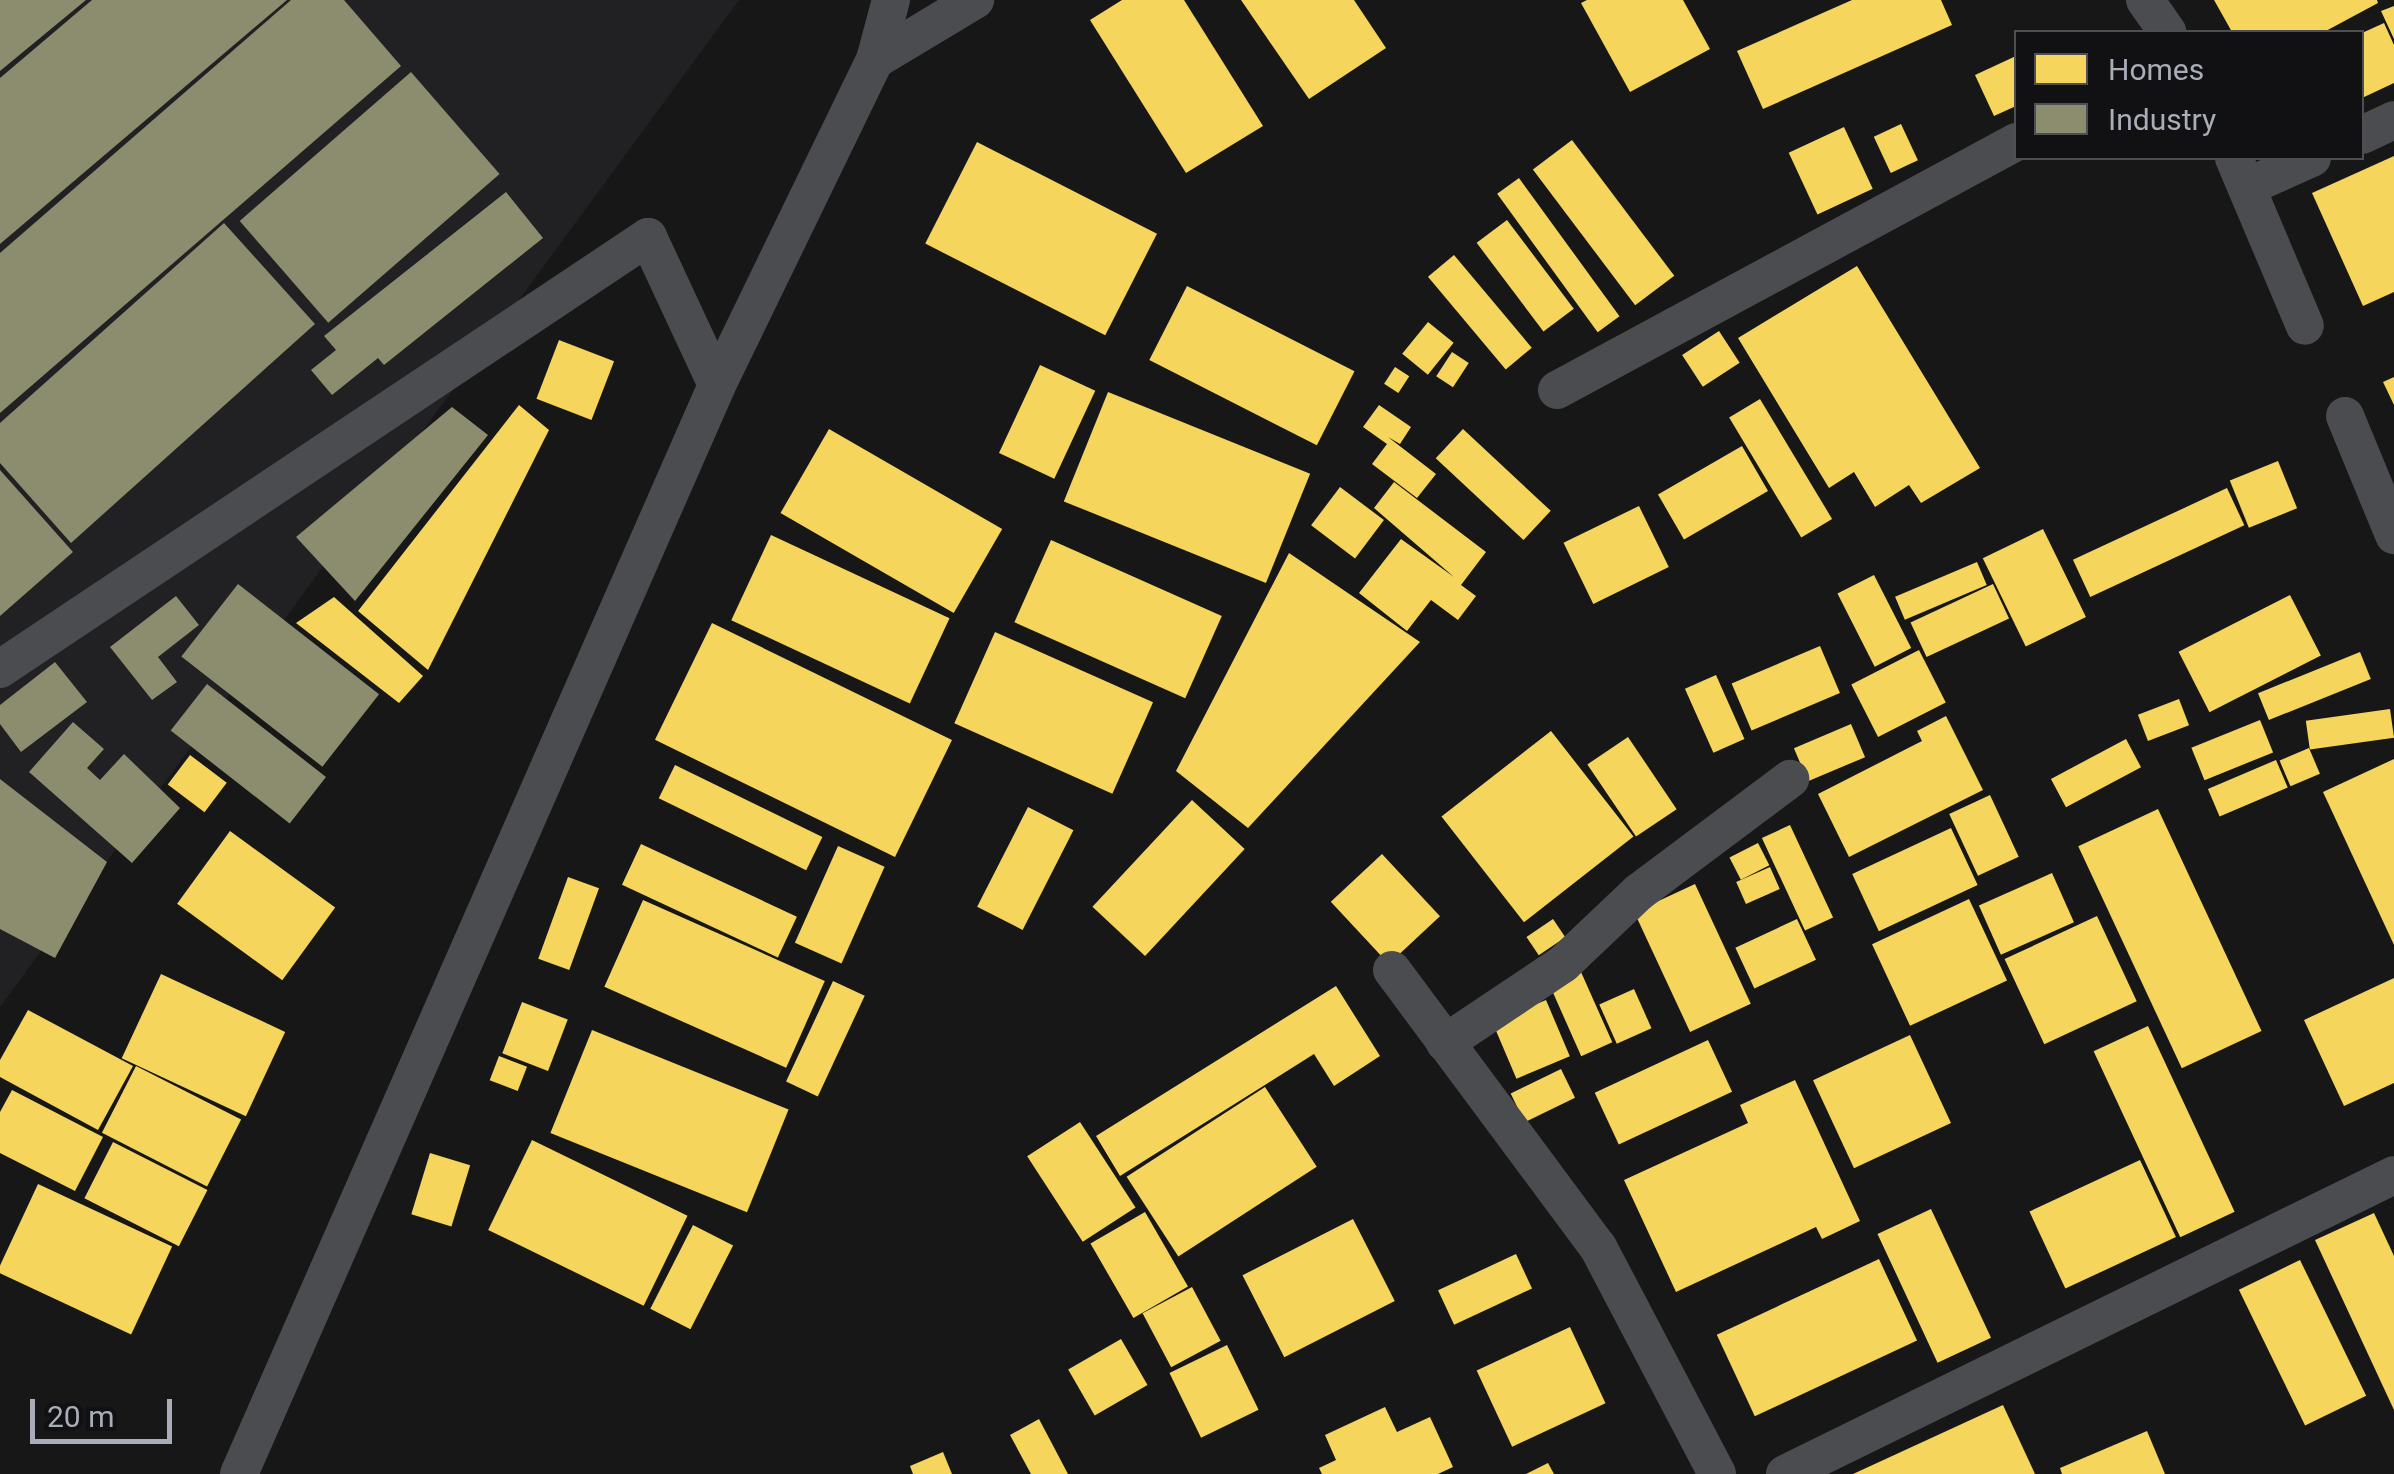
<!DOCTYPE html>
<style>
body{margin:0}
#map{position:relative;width:2394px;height:1474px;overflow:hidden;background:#171717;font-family:Roboto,sans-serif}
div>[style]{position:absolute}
.built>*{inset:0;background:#212123}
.homes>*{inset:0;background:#f6d55c;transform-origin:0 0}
.industry>*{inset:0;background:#8c8c6e;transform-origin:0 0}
.minor>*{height:38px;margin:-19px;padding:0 19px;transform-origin:19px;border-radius:19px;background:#4b4c50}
span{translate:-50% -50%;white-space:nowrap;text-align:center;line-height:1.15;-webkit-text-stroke:10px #111113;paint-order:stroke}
.legend{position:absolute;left:2014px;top:30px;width:350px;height:130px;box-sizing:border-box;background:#111113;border:2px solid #4d4f55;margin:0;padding:12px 18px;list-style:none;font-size:30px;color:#a8adb8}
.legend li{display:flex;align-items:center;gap:20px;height:50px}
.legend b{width:50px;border:2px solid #4d4f55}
.scale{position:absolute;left:30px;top:1399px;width:142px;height:45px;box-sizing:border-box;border:5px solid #a8adb8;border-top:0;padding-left:12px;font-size:30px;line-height:35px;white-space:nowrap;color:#a8adb8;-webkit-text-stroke:8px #111113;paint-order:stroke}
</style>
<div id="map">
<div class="built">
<i style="clip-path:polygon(0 0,739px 0,0 1007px)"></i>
</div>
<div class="homes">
<i style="clip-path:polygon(1122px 0,1184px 0,1263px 126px,1186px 173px,1090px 20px)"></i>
<i style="clip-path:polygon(1241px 0,1354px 0,1386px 48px,1309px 99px)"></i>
<i style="clip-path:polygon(1587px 0,1683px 0,1710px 49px,1630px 92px,1581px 3px)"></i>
<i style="clip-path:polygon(1852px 0,1941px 0,1952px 25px,1763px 109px,1737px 51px)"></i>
<i style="clip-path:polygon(2214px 0,2377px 0,2378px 3px,2324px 32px,2232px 32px)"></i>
<i style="clip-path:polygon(2394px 6px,2394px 39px,2381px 11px)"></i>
<i style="clip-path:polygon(2384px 23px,2394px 45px,2394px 83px,2362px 98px,2362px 33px)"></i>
<i style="clip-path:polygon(2016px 56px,2016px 106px,1994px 116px,1975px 75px)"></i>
<i style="left:1901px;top:124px;width:40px;height:30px;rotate:65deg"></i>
<i style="left:1844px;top:127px;width:68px;height:61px;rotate:65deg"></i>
<i style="left:1572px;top:140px;width:170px;height:49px;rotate:53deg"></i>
<i style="left:977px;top:142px;width:202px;height:114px;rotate:27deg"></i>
<i style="clip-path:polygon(2394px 156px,2394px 292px,2363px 306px,2312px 193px)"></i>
<i style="left:1519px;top:178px;width:171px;height:27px;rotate:54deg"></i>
<i style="left:1507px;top:220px;width:111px;height:38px;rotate:53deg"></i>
<i style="left:1454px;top:255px;width:121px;height:34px;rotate:50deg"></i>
<i style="clip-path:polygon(1857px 266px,1980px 468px,1921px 503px,1909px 485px,1875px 507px,1854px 472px,1829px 488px,1738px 338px)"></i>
<i style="left:1187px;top:286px;width:188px;height:83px;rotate:27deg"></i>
<i style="left:1428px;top:322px;width:33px;height:41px;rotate:39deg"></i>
<i style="left:1719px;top:331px;width:38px;height:44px;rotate:57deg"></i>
<i style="left:559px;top:340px;width:59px;height:63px;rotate:21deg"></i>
<i style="left:1452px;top:352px;width:20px;height:29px;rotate:33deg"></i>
<i style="left:1040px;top:365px;width:61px;height:97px;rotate:25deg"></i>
<i style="left:1395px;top:367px;width:17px;height:20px;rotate:33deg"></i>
<i style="clip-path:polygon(2394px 377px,2394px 405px,2383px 382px)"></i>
<i style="left:1108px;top:392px;width:218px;height:118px;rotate:22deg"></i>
<i style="left:1760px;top:399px;width:140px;height:36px;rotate:59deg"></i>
<i style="clip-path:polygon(519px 405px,549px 430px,428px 670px,358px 611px)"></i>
<i style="clip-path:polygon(1379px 405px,1411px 427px,1400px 444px,1388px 437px,1436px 474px,1417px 498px,1372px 464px,1387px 444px,1363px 427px)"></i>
<i style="left:829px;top:429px;width:200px;height:97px;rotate:30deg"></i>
<i style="left:1463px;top:429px;width:120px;height:40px;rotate:43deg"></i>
<i style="left:1742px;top:446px;width:52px;height:97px;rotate:60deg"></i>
<i style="left:2278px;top:461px;width:51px;height:52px;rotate:68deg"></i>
<i style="clip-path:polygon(1394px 482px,1486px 552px,1461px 585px,1476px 596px,1458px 620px,1431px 600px,1407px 631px,1359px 593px,1401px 539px,1454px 577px,1374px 508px)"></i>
<i style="left:1340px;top:487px;width:55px;height:48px;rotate:37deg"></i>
<i style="left:2227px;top:488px;width:41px;height:170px;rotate:65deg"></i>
<i style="left:1639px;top:506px;width:68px;height:84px;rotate:64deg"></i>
<i style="left:2043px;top:529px;width:98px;height:67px;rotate:64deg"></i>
<i style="left:771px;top:535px;width:197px;height:94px;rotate:25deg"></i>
<i style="left:1051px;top:540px;width:187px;height:90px;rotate:24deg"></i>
<i style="clip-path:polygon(1289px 553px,1420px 642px,1248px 828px,1176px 771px)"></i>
<i style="left:1977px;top:562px;width:25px;height:89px;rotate:67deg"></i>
<i style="left:1874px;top:575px;width:82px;height:41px;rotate:63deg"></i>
<i style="left:1993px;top:584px;width:38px;height:91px;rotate:65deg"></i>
<i style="left:2290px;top:595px;width:68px;height:125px;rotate:63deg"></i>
<i style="clip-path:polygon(334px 597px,423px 676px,399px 703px,296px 623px)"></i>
<i style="left:712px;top:623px;width:267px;height:130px;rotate:26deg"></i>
<i style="left:995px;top:632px;width:173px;height:100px;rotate:24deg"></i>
<i style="left:1820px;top:646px;width:51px;height:96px;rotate:67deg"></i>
<i style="left:1919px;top:650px;width:59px;height:76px;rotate:63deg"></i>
<i style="left:2360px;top:652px;width:29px;height:110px;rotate:68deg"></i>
<i style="left:1716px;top:675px;width:70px;height:34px;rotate:66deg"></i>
<i style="left:2179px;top:699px;width:28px;height:44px;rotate:69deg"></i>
<i style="left:2390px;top:709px;width:29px;height:85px;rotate:82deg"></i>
<i style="clip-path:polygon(1946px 716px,1983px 790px,1849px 857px,1818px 794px,1922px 741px,1917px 731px)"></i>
<i style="left:2260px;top:720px;width:35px;height:74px;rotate:68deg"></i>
<i style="left:1851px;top:724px;width:36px;height:62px;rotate:67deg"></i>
<i style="left:1551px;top:731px;width:134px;height:139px;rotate:52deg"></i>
<i style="left:1628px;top:737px;width:87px;height:49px;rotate:56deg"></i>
<i style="left:2126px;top:739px;width:32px;height:85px;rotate:62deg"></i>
<i style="left:2309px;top:748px;width:28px;height:32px;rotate:67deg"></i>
<i style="left:190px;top:755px;width:46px;height:37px;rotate:37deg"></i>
<i style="clip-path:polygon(2394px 759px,2394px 945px,2323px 792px)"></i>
<i style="left:2276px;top:760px;width:30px;height:74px;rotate:67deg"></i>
<i style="left:675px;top:765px;width:164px;height:37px;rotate:26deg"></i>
<i style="left:1990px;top:795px;width:68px;height:45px;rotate:65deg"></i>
<i style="left:1192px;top:800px;width:72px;height:146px;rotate:43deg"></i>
<i style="left:1028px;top:807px;width:51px;height:112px;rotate:27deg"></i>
<i style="left:2158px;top:809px;width:245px;height:88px;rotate:65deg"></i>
<i style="left:1790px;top:825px;width:102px;height:31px;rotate:65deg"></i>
<i style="left:1951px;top:828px;width:63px;height:109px;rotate:65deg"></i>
<i style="left:230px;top:831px;width:130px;height:90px;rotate:36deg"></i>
<i style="left:1758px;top:843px;width:25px;height:32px;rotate:63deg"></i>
<i style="left:641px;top:844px;width:172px;height:45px;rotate:25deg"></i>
<i style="left:838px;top:846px;width:51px;height:106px;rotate:24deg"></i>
<i style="left:1382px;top:854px;width:85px;height:70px;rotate:47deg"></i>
<i style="left:1770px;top:867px;width:24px;height:37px;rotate:66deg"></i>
<i style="left:2052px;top:873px;width:54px;height:80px;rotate:66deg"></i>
<i style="left:568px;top:877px;width:33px;height:87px;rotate:20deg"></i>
<i style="left:1695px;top:884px;width:132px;height:67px;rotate:65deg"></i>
<i style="left:1969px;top:899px;width:90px;height:107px;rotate:65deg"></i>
<i style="left:643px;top:900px;width:199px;height:95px;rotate:24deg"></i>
<i style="left:2097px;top:916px;width:94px;height:102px;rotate:65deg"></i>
<i style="left:1553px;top:919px;width:22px;height:32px;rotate:56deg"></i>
<i style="left:1797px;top:919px;width:45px;height:68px;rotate:65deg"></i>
<i style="left:1581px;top:972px;width:77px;height:34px;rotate:66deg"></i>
<i style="left:161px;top:974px;width:137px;height:93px;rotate:25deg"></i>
<i style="clip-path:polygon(2394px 978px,2394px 1083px,2344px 1106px,2304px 1020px)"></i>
<i style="left:833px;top:981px;width:35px;height:111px;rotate:25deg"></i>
<i style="clip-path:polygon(1336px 986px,1380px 1056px,1334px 1086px,1314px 1054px,1120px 1176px,1096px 1136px)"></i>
<i style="left:1634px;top:989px;width:43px;height:38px;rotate:66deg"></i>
<i style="left:1546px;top:1000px;width:61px;height:58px;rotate:67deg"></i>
<i style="left:522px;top:1002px;width:49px;height:55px;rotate:21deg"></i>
<i style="clip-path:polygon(28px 1010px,133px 1066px,98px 1130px,0 1077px,0 1060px)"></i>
<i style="left:2148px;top:1026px;width:205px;height:60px;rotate:65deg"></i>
<i style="left:592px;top:1030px;width:212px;height:111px;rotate:22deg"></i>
<i style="left:1910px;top:1035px;width:97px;height:107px;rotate:65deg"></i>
<i style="left:1708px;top:1040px;width:57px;height:125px;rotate:65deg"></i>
<i style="left:499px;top:1056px;width:30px;height:26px;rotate:21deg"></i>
<i style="left:136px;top:1066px;width:118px;height:75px;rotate:27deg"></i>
<i style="left:1561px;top:1069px;width:32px;height:56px;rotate:64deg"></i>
<i style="clip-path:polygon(1795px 1080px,1860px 1221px,1822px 1239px,1816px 1227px,1676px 1292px,1624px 1180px,1748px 1123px,1740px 1105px)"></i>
<i style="left:1265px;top:1087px;width:95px;height:165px;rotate:57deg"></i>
<i style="clip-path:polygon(12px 1090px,103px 1137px,75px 1191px,0 1153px,0 1112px)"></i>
<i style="left:1080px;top:1122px;width:102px;height:63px;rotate:57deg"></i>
<i style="left:532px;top:1140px;width:173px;height:100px;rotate:26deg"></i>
<i style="left:113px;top:1142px;width:106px;height:63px;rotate:27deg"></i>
<i style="left:430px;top:1153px;width:42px;height:64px;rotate:17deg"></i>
<i style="left:2140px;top:1160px;width:85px;height:122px;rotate:65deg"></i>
<i style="left:38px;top:1184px;width:148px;height:97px;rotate:25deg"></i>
<i style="left:1931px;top:1209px;width:142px;height:59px;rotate:65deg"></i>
<i style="left:1145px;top:1212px;width:86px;height:63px;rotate:60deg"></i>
<i style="clip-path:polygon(2374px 1213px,2394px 1256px,2394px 1410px,2315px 1240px)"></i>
<i style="left:1353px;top:1219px;width:92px;height:124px;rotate:63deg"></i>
<i style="left:693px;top:1225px;width:45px;height:94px;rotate:27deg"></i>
<i style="left:1516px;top:1254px;width:38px;height:86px;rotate:65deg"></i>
<i style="left:1879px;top:1259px;width:90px;height:179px;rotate:65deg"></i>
<i style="left:2300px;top:1260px;width:151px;height:68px;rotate:64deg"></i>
<i style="left:1192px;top:1287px;width:61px;height:56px;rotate:62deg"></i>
<i style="left:1570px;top:1327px;width:84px;height:103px;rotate:65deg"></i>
<i style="left:1121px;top:1339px;width:53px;height:61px;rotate:60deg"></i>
<i style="left:1227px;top:1345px;width:72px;height:64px;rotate:64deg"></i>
<i style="clip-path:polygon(2003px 1405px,2035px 1474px,1853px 1474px)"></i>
<i style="clip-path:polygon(1385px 1407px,1397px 1432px,1430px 1417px,1453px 1467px,1438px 1474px,1322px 1474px,1319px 1468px,1336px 1460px,1325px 1435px)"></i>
<i style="clip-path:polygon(1039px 1419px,1068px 1474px,1031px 1474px,1010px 1435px)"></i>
<i style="clip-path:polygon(2147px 1431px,2165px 1474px,2062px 1474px,2060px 1468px)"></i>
<i style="clip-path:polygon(943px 1452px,952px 1474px,913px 1474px,910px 1466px)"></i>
<i style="clip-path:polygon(1548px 1463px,1554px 1474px,1526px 1474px)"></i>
</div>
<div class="industry">
<i style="clip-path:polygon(0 0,86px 0,0 71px)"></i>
<i style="clip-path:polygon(92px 0,287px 0,0 244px,0 78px)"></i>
<i style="clip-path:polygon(291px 0,344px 0,401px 66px,0 413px,0 253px)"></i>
<i style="left:411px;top:72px;width:135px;height:227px;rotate:49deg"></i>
<i style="clip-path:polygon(506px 192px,543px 238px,384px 365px,378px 358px,332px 395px,311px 370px,336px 350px,324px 336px)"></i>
<i style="clip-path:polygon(224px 223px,315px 324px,71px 543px,0 463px,0 423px)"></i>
<i style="clip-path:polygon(452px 407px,488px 435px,355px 601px,296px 537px)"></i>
<i style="clip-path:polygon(0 470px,73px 552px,0 616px)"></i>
<i style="left:238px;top:584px;width:179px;height:92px;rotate:38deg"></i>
<i style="clip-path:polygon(176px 596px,199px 625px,158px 657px,177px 682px,152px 700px,110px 647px)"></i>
<i style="clip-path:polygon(55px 662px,87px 702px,21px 752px,0 724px,0 705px)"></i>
<i style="left:207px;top:684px;width:151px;height:59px;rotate:38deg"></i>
<i style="clip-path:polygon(73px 722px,104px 749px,87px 768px,100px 780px,124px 754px,180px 808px,132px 863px,29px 772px)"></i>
<i style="clip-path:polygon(0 779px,107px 862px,55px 958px,0 929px)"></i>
</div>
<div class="minor">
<i style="left:2145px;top:0;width:39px;rotate:55deg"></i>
<i style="left:875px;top:60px;width:117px;rotate:-31deg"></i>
<i style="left:2362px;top:135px;width:35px;rotate:-25deg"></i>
<i style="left:2234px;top:158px;width:182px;rotate:67.1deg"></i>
<i style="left:2249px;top:186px;width:69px;rotate:-24deg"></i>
<i style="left:1557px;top:390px;width:522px;rotate:-28.38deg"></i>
<i style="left:2345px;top:416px;width:129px;rotate:67.6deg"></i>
<i style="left:0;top:669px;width:779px;rotate:-33.69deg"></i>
<i style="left:648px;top:237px;width:163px;rotate:65deg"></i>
<i style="left:1392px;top:970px;width:345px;rotate:53.4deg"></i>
<i style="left:1598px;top:1247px;width:256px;rotate:62.3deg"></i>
<i style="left:1445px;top:1043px;width:142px;rotate:-33.8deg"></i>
<i style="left:1563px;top:964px;width:105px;rotate:-43.5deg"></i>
<i style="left:1639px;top:892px;width:189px;rotate:-36.8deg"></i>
<i style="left:239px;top:1474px;width:1189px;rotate:-66.3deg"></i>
<i style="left:717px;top:385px;width:361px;rotate:-64.1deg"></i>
<i style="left:875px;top:60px;width:62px;rotate:-75.1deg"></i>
<i style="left:1785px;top:1474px;width:678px;rotate:-26.15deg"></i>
</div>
<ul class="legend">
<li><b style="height:28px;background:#f6d55c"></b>Homes</li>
<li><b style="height:28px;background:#8c8c6e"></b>Industry</li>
</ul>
<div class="scale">20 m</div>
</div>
